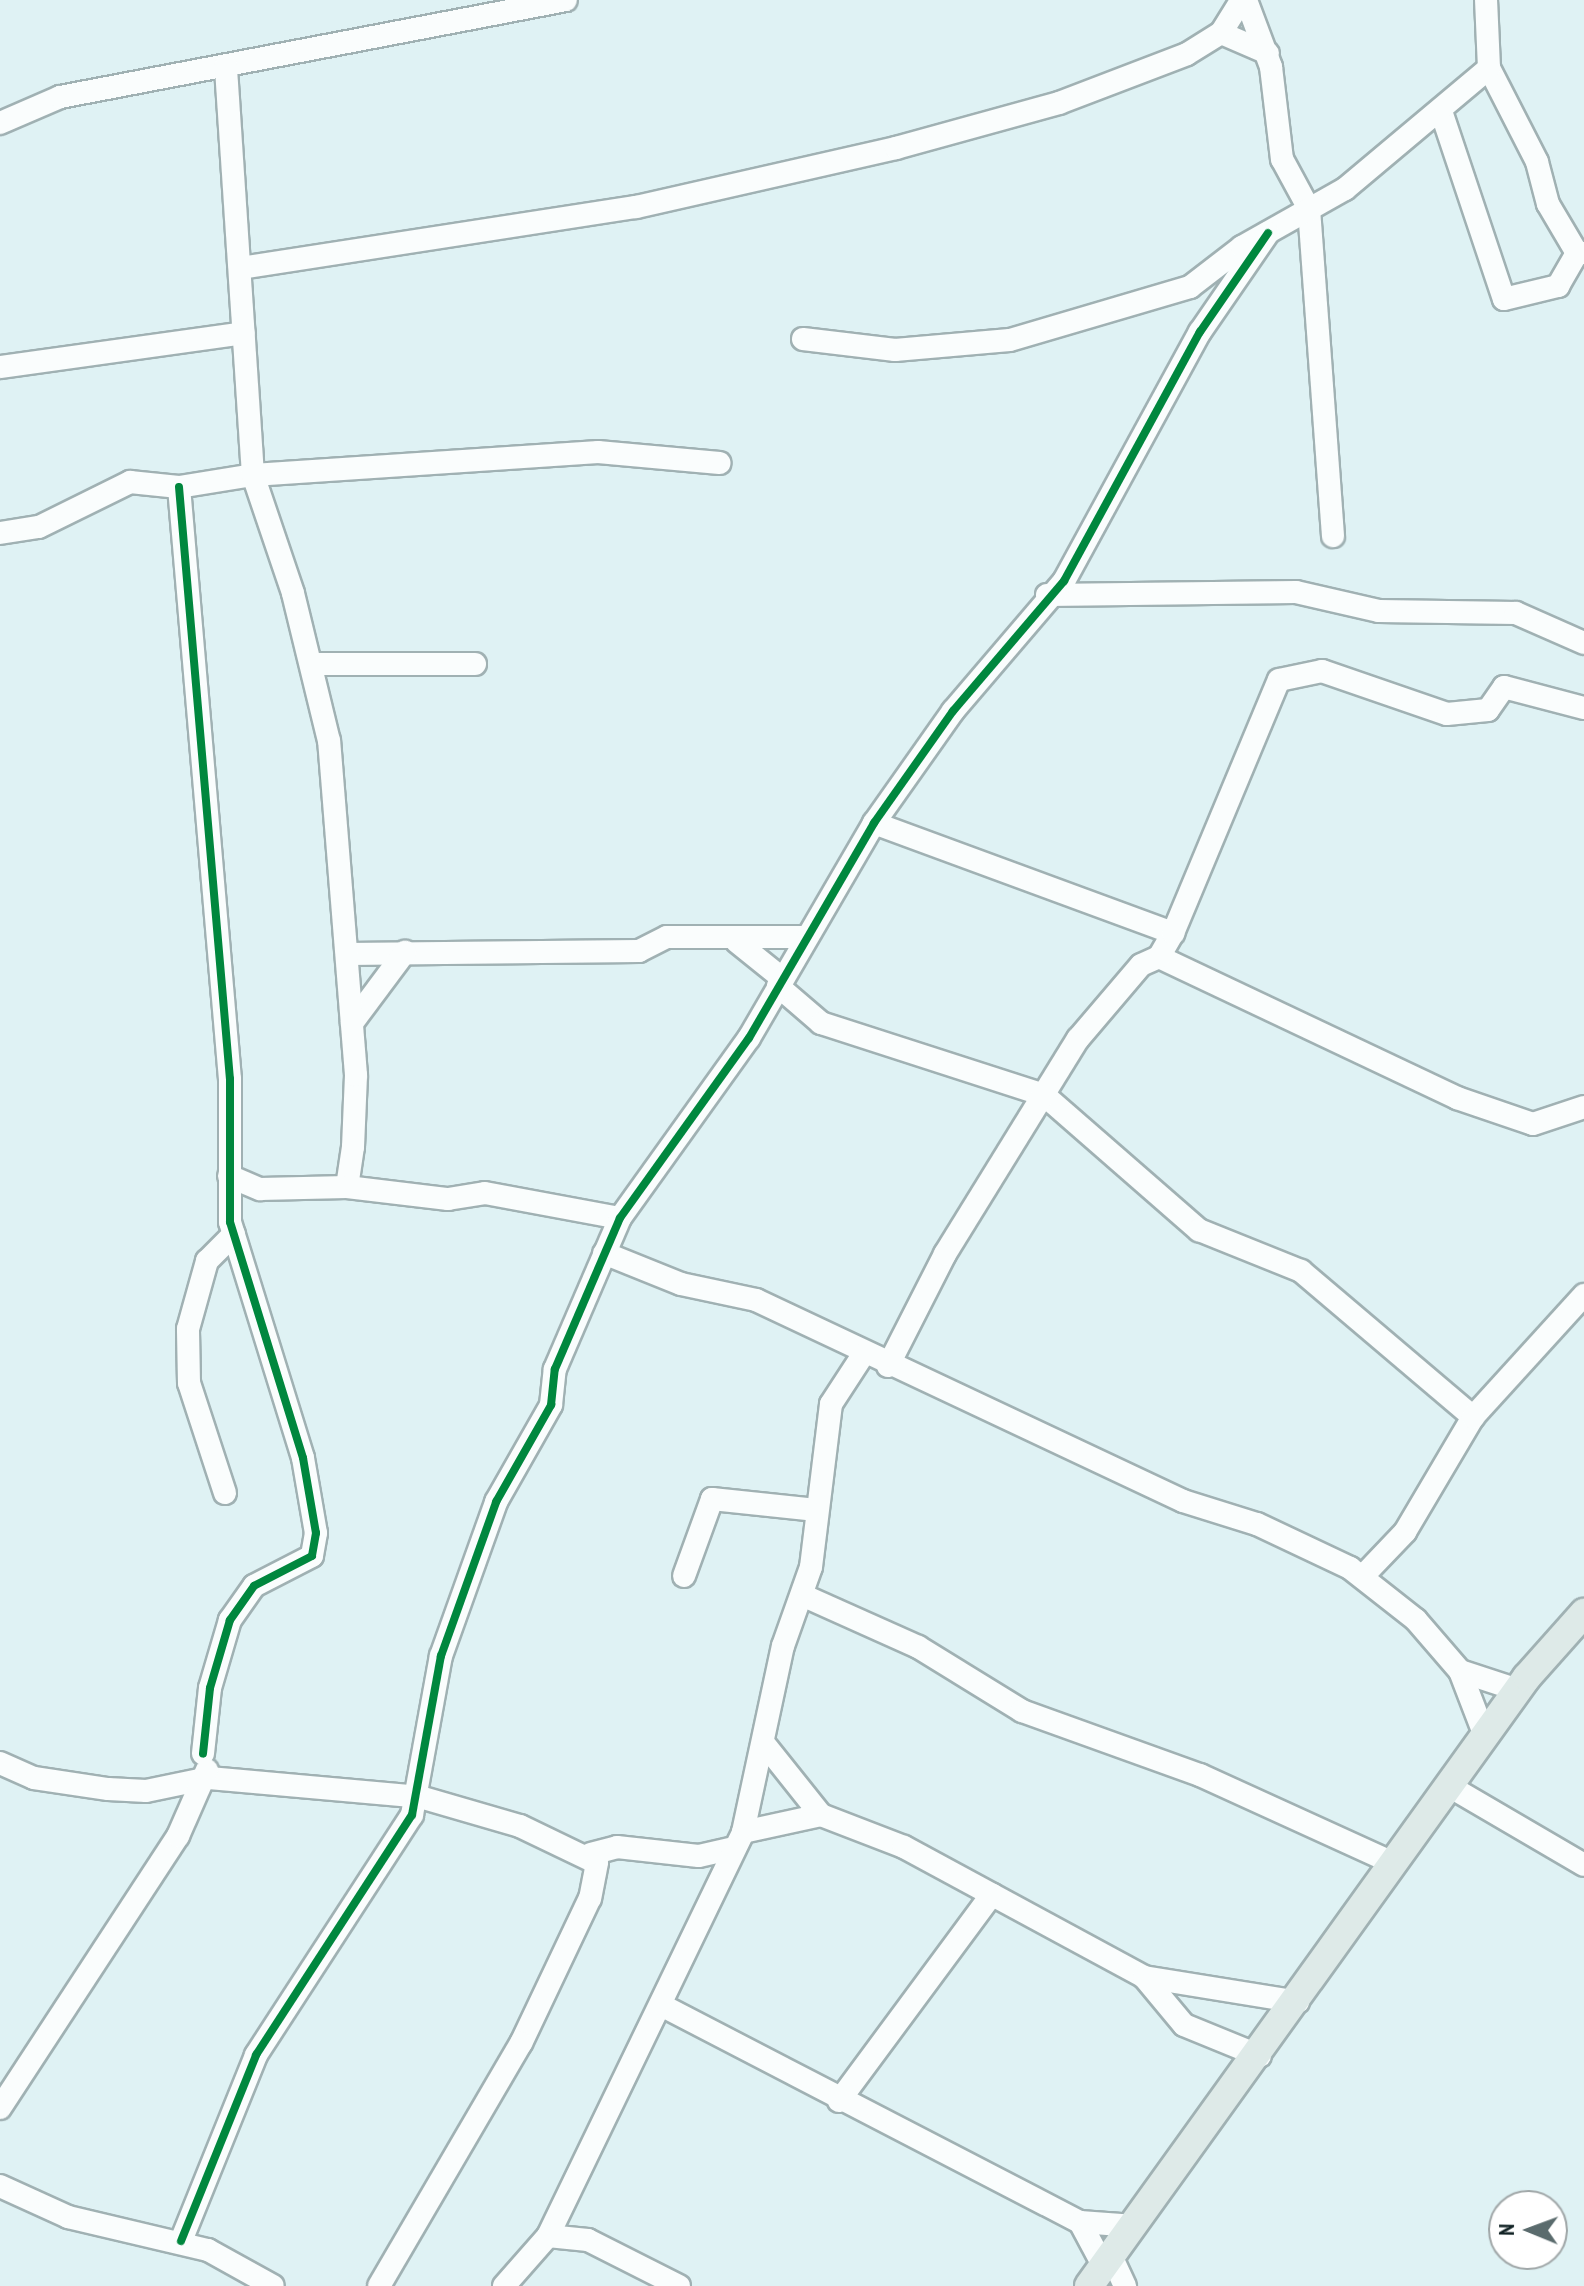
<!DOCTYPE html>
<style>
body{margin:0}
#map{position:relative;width:1584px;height:2286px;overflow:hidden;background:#dff2f4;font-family:"PT Sans Narrow",sans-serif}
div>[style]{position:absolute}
.roads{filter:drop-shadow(2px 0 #a0b1b3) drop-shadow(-2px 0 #a0b1b3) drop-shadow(0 2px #a0b1b3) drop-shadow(0 -2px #a0b1b3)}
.minor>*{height:22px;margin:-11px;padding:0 11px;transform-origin:11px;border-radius:11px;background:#fafdfd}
.major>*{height:28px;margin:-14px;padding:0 14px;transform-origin:14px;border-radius:14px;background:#deeae8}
.cycleway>*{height:8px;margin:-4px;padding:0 4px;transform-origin:4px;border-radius:4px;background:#00873e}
span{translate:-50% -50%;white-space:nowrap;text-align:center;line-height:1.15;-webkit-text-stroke:7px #fff;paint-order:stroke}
.north{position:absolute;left:1488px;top:2190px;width:80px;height:80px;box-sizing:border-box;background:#fff;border:2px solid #a0a7a8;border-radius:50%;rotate:271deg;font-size:22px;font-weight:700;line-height:32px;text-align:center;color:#122325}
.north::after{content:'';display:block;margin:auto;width:28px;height:36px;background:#5a6b6d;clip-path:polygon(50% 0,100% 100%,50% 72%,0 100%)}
</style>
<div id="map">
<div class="roads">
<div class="minor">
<i style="left:1246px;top:0;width:72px;rotate:69.5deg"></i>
<i style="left:1271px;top:67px;width:93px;rotate:83.2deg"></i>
<i style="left:1282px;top:159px;width:57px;rotate:61.6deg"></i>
<i style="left:1309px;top:209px;width:328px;rotate:85.8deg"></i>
<i style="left:1221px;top:33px;width:51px;rotate:23.1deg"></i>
<i style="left:1489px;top:68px;width:106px;rotate:62.9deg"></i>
<i style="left:1537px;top:162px;width:43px;rotate:75.3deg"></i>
<i style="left:1548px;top:204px;width:57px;rotate:59.4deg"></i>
<i style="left:1577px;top:253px;width:7px"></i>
<i style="left:1442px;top:114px;width:195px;rotate:71.5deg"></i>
<i style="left:1504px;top:299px;width:56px;rotate:-13.5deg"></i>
<i style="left:1558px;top:286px;width:38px;rotate:-60deg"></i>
<i style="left:0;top:123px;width:65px;rotate:-23.4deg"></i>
<i style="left:60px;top:97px;width:515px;rotate:-10.85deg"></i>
<i style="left:241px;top:268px;width:400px;rotate:-8.8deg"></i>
<i style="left:636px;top:207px;width:267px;rotate:-12.8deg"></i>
<i style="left:896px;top:148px;width:169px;rotate:-15.4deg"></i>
<i style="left:1059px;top:103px;width:137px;rotate:-20.9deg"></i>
<i style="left:1187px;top:54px;width:40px;rotate:-32deg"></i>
<i style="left:1221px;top:33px;width:39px;rotate:-58deg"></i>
<i style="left:803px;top:339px;width:93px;rotate:6.8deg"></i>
<i style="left:895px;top:350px;width:115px;rotate:-5deg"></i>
<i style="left:1010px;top:340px;width:188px;rotate:-16.4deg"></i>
<i style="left:1190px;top:287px;width:66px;rotate:-37.6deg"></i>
<i style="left:1242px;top:247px;width:118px;rotate:-29.4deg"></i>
<i style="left:1345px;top:189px;width:188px;rotate:-40deg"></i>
<i style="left:1489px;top:68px;width:68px;rotate:-92.5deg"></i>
<i style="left:0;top:367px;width:246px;rotate:-7.9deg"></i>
<i style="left:179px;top:487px;width:594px;rotate:85.08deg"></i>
<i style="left:230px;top:1079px;width:143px;rotate:90deg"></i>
<i style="left:230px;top:1222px;width:247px;rotate:72.8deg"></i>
<i style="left:303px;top:1458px;width:76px;rotate:80.2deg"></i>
<i style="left:316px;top:1533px;width:23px;rotate:100deg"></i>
<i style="left:312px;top:1556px;width:65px;rotate:152.7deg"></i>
<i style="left:254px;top:1586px;width:42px;rotate:125.2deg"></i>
<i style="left:230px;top:1620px;width:71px;rotate:106.4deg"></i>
<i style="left:210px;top:1688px;width:66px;rotate:96.1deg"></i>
<i style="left:0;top:533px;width:39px;rotate:-9deg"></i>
<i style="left:39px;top:527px;width:102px;rotate:-26.3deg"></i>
<i style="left:130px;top:482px;width:49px;rotate:5.8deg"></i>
<i style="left:179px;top:487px;width:75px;rotate:-9.2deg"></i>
<i style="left:253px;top:475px;width:410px;rotate:-93.8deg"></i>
<i style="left:1047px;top:595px;width:249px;rotate:-0.7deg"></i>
<i style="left:1296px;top:592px;width:85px;rotate:12.9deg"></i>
<i style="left:1379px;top:611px;width:137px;rotate:0.8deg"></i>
<i style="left:1516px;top:613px;width:74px;rotate:23.8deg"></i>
<i style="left:312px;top:664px;width:163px"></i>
<i style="left:874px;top:823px;width:319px;rotate:20.2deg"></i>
<i style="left:737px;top:942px;width:59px;rotate:38.8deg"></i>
<i style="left:347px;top:954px;width:292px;rotate:-0.6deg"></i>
<i style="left:639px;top:951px;width:31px;rotate:-27deg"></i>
<i style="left:667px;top:937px;width:140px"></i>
<i style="left:1159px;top:957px;width:330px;rotate:25.3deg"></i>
<i style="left:1457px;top:1098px;width:80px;rotate:18.9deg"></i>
<i style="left:1533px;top:1124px;width:54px;rotate:-18.4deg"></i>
<i style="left:778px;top:986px;width:57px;rotate:40.7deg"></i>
<i style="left:821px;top:1023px;width:234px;rotate:17.9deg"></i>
<i style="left:1044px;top:1095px;width:206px;rotate:41.1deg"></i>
<i style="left:1199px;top:1230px;width:110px;rotate:21.9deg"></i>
<i style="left:1301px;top:1271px;width:226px;rotate:40.3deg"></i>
<i style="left:352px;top:1023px;width:89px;rotate:-53.3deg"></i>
<i style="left:229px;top:1176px;width:34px;rotate:23deg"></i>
<i style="left:260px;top:1189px;width:87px;rotate:-1.3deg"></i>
<i style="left:347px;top:1187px;width:40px;rotate:-81.5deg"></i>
<i style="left:353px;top:1147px;width:72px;rotate:-87.6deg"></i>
<i style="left:356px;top:1075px;width:335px;rotate:-94.6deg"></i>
<i style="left:329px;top:741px;width:152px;rotate:-103.7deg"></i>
<i style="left:293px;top:593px;width:125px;rotate:-108.7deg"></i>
<i style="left:253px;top:475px;width:346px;rotate:-3.8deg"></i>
<i style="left:598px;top:452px;width:122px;rotate:5.2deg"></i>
<i style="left:347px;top:1187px;width:102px;rotate:6.8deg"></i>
<i style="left:448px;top:1199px;width:37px;rotate:-9deg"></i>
<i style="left:485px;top:1193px;width:137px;rotate:10.5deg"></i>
<i style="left:604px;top:1253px;width:83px;rotate:21.9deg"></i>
<i style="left:681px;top:1284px;width:77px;rotate:12deg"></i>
<i style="left:756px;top:1300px;width:472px;rotate:25.2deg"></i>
<i style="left:1183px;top:1501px;width:77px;rotate:17.3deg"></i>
<i style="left:1257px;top:1524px;width:103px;rotate:25.3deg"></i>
<i style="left:1350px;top:1568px;width:84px;rotate:38.2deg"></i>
<i style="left:1416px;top:1620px;width:67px;rotate:49.2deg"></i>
<i style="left:1460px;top:1671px;width:70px;rotate:69deg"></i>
<i style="left:888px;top:1366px;width:126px;rotate:-63deg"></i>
<i style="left:945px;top:1254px;width:253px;rotate:-58.3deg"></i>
<i style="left:1078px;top:1039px;width:97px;rotate:-49.6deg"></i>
<i style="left:1141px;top:965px;width:20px;rotate:-24deg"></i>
<i style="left:1159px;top:957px;width:28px;rotate:-60deg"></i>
<i style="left:1173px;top:933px;width:274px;rotate:-67.3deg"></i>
<i style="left:1279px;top:680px;width:44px;rotate:-11.8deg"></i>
<i style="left:1322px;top:671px;width:132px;rotate:19deg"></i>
<i style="left:1447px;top:714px;width:41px;rotate:-5.6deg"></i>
<i style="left:1488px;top:710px;width:28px;rotate:-55deg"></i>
<i style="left:1504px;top:687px;width:83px;rotate:14.7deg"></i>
<i style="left:225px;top:1493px;width:116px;rotate:-108.1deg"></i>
<i style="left:189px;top:1383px;width:54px;rotate:-91.1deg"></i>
<i style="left:188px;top:1329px;width:71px;rotate:-74.4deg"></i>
<i style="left:207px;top:1261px;width:38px;rotate:-45deg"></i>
<i style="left:684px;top:1576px;width:82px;rotate:-70deg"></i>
<i style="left:712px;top:1499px;width:105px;rotate:6deg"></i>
<i style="left:1363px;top:1576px;width:61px;rotate:-46.3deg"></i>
<i style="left:1405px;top:1532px;width:134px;rotate:-59.4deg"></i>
<i style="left:1473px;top:1417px;width:165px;rotate:-47.7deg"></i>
<i style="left:802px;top:1595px;width:127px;rotate:24.1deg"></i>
<i style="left:918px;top:1647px;width:122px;rotate:31.6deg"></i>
<i style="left:1022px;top:1711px;width:189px;rotate:19.8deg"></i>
<i style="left:1200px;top:1775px;width:214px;rotate:24.5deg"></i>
<i style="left:1460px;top:1671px;width:61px;rotate:18.1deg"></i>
<i style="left:766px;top:1746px;width:88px;rotate:51.4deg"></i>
<i style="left:821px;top:1815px;width:89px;rotate:21.1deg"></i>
<i style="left:904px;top:1847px;width:273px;rotate:28.4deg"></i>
<i style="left:1144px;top:1977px;width:156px;rotate:9.2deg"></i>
<i style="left:0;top:1763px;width:37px;rotate:24deg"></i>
<i style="left:34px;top:1778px;width:75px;rotate:8.5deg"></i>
<i style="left:108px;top:1789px;width:38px;rotate:3deg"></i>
<i style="left:146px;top:1791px;width:64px;rotate:-11.7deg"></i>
<i style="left:209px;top:1778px;width:212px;rotate:5.1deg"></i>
<i style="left:420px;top:1797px;width:104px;rotate:16.2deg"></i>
<i style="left:520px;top:1826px;width:85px;rotate:25.7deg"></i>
<i style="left:597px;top:1863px;width:36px;rotate:101deg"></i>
<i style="left:590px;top:1898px;width:161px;rotate:115.4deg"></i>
<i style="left:521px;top:2043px;width:281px;rotate:120.3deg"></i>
<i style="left:1449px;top:1786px;width:156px;rotate:30.3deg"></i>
<i style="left:743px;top:1832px;width:80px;rotate:-12.3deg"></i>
<i style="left:591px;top:1854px;width:27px;rotate:-15deg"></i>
<i style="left:617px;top:1847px;width:82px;rotate:6.3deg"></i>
<i style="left:699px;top:1856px;width:37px;rotate:-13deg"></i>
<i style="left:1144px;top:1977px;width:62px;rotate:50.2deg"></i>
<i style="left:1184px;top:2025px;width:82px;rotate:22.2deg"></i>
<i style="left:661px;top:2005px;width:472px;rotate:27.4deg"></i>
<i style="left:1080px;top:2222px;width:55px;rotate:4.2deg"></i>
<i style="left:839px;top:2101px;width:257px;rotate:-53.5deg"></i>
<i style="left:0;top:2108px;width:325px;rotate:-56.8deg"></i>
<i style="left:178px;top:1836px;width:72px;rotate:-66.3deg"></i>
<i style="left:0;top:2186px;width:75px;rotate:24.5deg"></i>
<i style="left:68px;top:2217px;width:144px;rotate:13.3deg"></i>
<i style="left:208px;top:2250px;width:74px;rotate:29deg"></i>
<i style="left:1080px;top:2222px;width:51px;rotate:61.9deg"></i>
<i style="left:548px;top:2236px;width:449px;rotate:-64.2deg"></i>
<i style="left:743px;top:1832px;width:190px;rotate:-77.9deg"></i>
<i style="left:783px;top:1646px;width:84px;rotate:-70.5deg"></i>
<i style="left:811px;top:1567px;width:164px;rotate:-83deg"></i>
<i style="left:831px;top:1404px;width:59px;rotate:-56.9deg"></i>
<i style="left:181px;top:2241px;width:201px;rotate:-68deg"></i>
<i style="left:256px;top:2055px;width:286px;rotate:-57deg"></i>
<i style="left:412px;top:1815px;width:162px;rotate:-79.7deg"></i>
<i style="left:441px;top:1656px;width:164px;rotate:-70.3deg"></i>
<i style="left:496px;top:1502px;width:112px;rotate:-60.4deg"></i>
<i style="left:551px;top:1405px;width:36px;rotate:-84deg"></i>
<i style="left:555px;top:1369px;width:164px;rotate:-66.7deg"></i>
<i style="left:620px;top:1218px;width:221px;rotate:-54.4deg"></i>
<i style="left:749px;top:1038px;width:249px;rotate:-59.8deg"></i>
<i style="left:874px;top:823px;width:137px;rotate:-54.8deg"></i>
<i style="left:953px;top:711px;width:171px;rotate:-49.5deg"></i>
<i style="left:1064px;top:581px;width:284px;rotate:-61.4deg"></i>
<i style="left:1200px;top:332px;width:120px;rotate:-55.5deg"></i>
<i style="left:1112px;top:2258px;width:31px;rotate:65deg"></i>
<i style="left:504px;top:2286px;width:67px;rotate:-48.7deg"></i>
<i style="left:548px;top:2236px;width:40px;rotate:5.7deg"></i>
<i style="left:588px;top:2240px;width:102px;rotate:26.8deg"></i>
</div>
<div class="major">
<i style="left:1089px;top:2286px;width:750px;rotate:-54.28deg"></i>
<i style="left:1527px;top:1677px;width:86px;rotate:-48.3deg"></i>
</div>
</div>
<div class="cycleway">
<i style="left:179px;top:487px;width:594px;rotate:85.08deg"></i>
<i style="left:230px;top:1079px;width:143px;rotate:90deg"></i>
<i style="left:230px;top:1222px;width:247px;rotate:72.8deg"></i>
<i style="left:303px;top:1458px;width:76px;rotate:80.2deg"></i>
<i style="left:316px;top:1533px;width:23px;rotate:100deg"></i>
<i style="left:312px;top:1556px;width:65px;rotate:152.7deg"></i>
<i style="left:254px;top:1586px;width:42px;rotate:125.2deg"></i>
<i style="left:230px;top:1620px;width:71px;rotate:106.4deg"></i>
<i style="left:210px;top:1688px;width:66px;rotate:96.1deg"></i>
<i style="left:181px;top:2241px;width:201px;rotate:-68deg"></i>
<i style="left:256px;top:2055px;width:286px;rotate:-57deg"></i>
<i style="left:412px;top:1815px;width:162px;rotate:-79.7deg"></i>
<i style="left:441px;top:1656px;width:164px;rotate:-70.3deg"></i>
<i style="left:496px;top:1502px;width:112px;rotate:-60.4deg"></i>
<i style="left:551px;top:1405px;width:36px;rotate:-84deg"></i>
<i style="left:555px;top:1369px;width:164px;rotate:-66.7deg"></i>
<i style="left:620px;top:1218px;width:221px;rotate:-54.4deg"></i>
<i style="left:749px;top:1038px;width:249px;rotate:-59.8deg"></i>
<i style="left:874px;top:823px;width:137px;rotate:-54.8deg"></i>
<i style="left:953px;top:711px;width:171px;rotate:-49.5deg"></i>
<i style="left:1064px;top:581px;width:284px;rotate:-61.4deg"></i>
<i style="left:1200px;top:332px;width:120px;rotate:-55.5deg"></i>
</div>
<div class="north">N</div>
</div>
